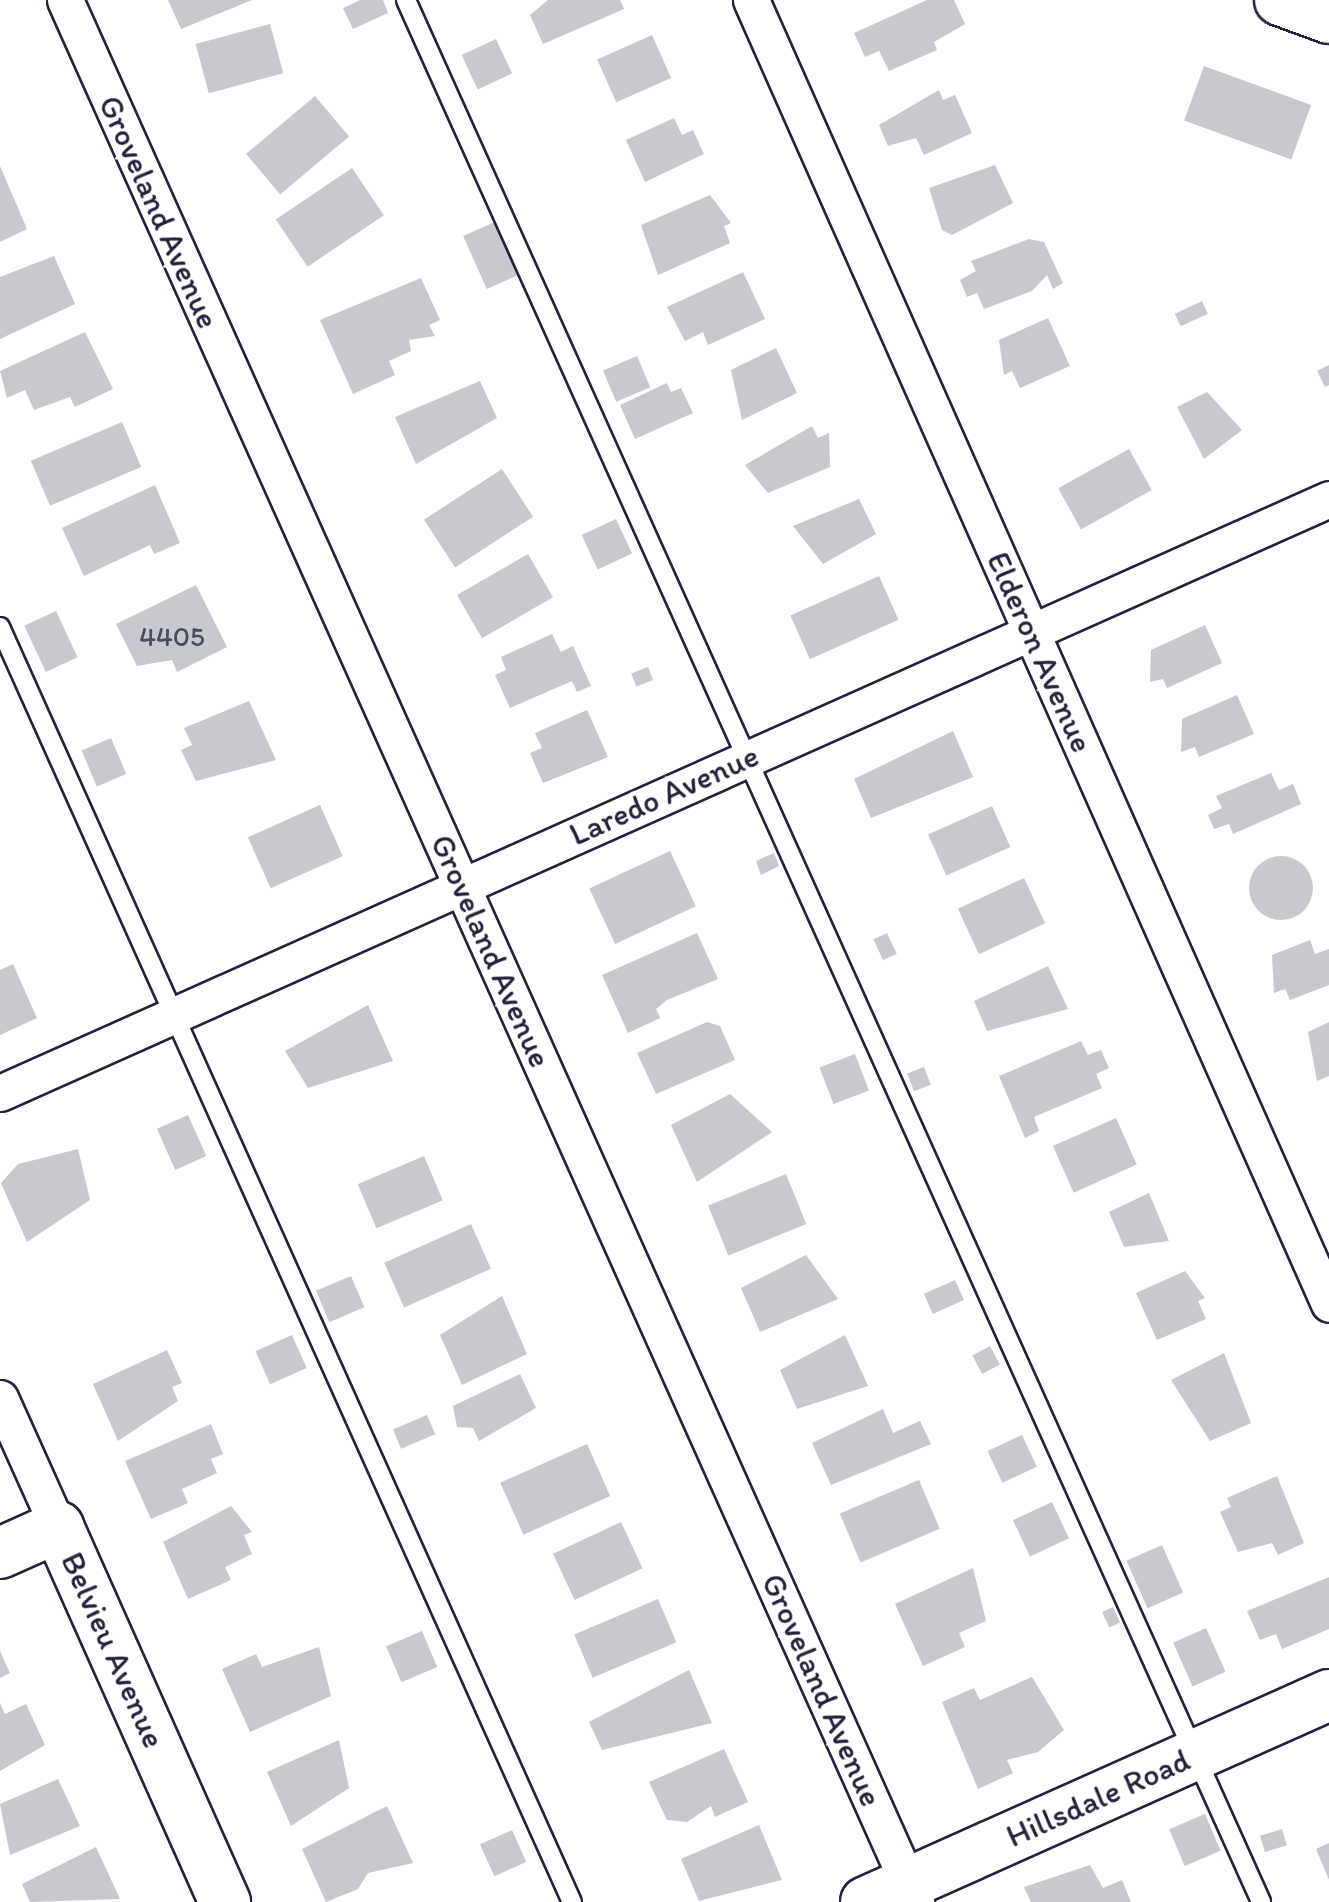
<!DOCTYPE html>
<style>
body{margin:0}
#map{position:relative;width:1329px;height:1902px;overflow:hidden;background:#fff;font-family:Itim,sans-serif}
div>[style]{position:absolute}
.building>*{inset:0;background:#c8c8cf;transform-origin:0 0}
.round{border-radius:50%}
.roads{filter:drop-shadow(2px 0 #22223b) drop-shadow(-2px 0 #22223b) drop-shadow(0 2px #22223b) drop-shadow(0 -2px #22223b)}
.lane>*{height:18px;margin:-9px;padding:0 9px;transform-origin:9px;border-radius:9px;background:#fff}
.street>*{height:35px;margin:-17.5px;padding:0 17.5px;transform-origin:17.5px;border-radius:17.5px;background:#fff}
.secondary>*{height:50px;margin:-25px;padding:0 25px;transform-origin:25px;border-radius:25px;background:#fff}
span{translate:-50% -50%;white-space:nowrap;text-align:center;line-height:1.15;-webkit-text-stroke:9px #fff;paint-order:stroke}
.number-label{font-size:28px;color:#4c4c60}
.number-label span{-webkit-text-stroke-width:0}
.street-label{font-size:32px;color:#22223b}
</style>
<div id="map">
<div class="building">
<i style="clip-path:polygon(168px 0,252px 0,181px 29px)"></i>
<i style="clip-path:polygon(360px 0,383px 0,388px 13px,353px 29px,343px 8px)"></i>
<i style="clip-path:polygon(548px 0,620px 0,624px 9px,543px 44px,530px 15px)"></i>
<i style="clip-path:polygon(927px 0,954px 0,965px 24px,934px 42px,937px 50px,889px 71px,879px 51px,865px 57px,854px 33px)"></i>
<i style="left:270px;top:24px;width:51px;height:77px;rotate:75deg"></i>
<i style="left:652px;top:35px;width:47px;height:60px;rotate:66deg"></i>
<i style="left:496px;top:39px;width:38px;height:38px;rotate:65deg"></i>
<i style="left:1204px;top:66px;width:114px;height:58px;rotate:20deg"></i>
<i style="clip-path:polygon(939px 90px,943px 100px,955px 95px,972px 133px,924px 155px,916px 138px,888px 146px,879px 125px)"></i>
<i style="left:315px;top:96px;width:53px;height:90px;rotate:50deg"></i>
<i style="clip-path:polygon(674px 118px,682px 135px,693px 130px,704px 154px,645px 182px,626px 140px)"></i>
<i style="clip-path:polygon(995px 165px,1013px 203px,952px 235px,942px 230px,929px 188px)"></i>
<i style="clip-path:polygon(0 166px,27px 229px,0 242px)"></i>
<i style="left:352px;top:168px;width:57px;height:92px;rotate:56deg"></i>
<i style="clip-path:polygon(710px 195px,731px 223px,724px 226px,730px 243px,658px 275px,641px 225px)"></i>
<i style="left:497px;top:221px;width:58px;height:37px;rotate:66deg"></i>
<i style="clip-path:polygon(1029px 239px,1044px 242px,1063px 283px,1053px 289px,1047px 275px,1032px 291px,984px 309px,977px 293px,967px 297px,960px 280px,976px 271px,971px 261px)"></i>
<i style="clip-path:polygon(54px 256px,75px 304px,0 339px,0 277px)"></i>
<i style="clip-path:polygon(743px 272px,765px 319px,708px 345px,703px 332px,685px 341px,667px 307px)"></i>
<i style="clip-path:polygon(421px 278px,440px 320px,429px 325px,435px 336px,409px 340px,411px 351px,389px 361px,395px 375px,353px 394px,320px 320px)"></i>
<i style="left:1202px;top:301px;width:14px;height:30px;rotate:65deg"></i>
<i style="clip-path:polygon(1048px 318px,1070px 366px,1020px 388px,1012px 371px,1004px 375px,999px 340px)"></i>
<i style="clip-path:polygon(85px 332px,113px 389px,75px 407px,70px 397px,34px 410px,25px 390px,7px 398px,0 371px)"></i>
<i style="clip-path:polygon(776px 348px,797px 393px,742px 420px,731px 370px)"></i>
<i style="left:637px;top:356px;width:34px;height:37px;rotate:67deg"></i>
<i style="clip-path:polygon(1329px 365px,1329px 385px,1325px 387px,1317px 371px)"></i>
<i style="clip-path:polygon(480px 381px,497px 418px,416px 464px,395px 417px)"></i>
<i style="clip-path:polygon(667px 383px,671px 392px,681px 388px,693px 413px,635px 439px,620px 405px)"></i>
<i style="clip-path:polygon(1207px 392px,1242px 430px,1204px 459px,1177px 407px)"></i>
<i style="left:122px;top:422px;width:49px;height:99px;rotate:67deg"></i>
<i style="clip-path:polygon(812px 426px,818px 438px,829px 433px,830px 467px,768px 493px,745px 465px)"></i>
<i style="left:1129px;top:449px;width:47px;height:81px;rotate:61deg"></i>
<i style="left:502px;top:469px;width:57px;height:93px;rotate:57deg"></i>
<i style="clip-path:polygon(155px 485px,180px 543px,154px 554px,150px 545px,84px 576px,62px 528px)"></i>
<i style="clip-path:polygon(859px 499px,876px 534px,823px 564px,793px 526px)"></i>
<i style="left:616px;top:519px;width:38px;height:38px;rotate:65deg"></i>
<i style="left:528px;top:554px;width:50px;height:82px;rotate:60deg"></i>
<i style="left:879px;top:576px;width:48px;height:97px;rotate:66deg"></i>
<i style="clip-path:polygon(196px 585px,227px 647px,177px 672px,172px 660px,137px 666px,116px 624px)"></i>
<i style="left:56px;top:611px;width:51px;height:35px;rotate:65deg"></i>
<i style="clip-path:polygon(1205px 625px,1222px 663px,1167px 688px,1163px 679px,1150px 682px,1151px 650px)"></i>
<i style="clip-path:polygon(552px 634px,561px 652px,573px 646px,591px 686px,577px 692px,572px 681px,510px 708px,495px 675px,506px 670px,501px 657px)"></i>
<i style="left:648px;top:667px;width:14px;height:18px;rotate:69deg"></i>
<i style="clip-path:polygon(1237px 695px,1254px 734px,1199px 757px,1195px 747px,1181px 752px,1182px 719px)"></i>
<i style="clip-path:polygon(249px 701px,276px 760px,196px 781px,181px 750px,192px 745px,184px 728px)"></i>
<i style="clip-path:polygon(587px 710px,608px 757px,543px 783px,530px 753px,542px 748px,535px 733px)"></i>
<i style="clip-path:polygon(953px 731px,973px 777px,871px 818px,854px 779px)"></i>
<i style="left:111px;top:738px;width:39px;height:32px;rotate:67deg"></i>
<i style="clip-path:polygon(1271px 773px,1279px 790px,1293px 784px,1301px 804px,1233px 834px,1229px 824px,1214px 829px,1208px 815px,1222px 808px,1216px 796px)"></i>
<i style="left:320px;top:805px;width:56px;height:79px;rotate:66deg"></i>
<i style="left:992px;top:806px;width:45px;height:70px;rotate:66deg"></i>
<i style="left:670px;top:851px;width:61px;height:89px;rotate:65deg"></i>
<i style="clip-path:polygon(774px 853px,779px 866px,761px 875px,756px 861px)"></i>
<i class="round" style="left:1249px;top:856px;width:64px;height:64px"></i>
<i style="left:1024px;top:878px;width:50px;height:73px;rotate:65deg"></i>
<i style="clip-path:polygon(697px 933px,718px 979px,667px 1000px,656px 1009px,660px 1018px,628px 1033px,602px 975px)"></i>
<i style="left:887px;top:933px;width:23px;height:15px;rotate:65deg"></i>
<i style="clip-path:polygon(1310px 940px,1315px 954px,1329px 949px,1329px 985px,1290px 1000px,1285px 989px,1274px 993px,1272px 955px)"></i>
<i style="clip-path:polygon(13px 964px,37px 1018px,0 1035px,0 970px)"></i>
<i style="clip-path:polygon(1048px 966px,1068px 1009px,987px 1031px,974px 1001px)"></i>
<i style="clip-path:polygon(368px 1005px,393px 1061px,308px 1088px,285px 1051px)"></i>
<i style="clip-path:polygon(707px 1022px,720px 1026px,735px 1060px,656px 1094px,637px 1053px)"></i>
<i style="clip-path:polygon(1329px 1022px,1329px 1076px,1317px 1081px,1308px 1032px)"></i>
<i style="clip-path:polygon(1081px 1041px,1088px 1055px,1101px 1050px,1109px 1068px,1096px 1074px,1102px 1088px,1034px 1117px,1039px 1131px,1025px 1138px,999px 1076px)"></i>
<i style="left:855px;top:1054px;width:39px;height:38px;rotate:69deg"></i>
<i style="left:924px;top:1067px;width:19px;height:18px;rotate:69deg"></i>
<i style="clip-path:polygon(730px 1094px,772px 1132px,697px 1182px,671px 1125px)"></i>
<i style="left:188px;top:1115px;width:45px;height:34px;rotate:66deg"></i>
<i style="left:1116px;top:1118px;width:51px;height:69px;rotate:66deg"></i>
<i style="clip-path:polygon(78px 1149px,90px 1200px,27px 1242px,1px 1183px,18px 1164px)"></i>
<i style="left:424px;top:1156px;width:48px;height:72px;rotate:67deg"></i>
<i style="left:786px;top:1174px;width:54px;height:84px;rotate:68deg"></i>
<i style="clip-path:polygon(1149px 1193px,1169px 1241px,1124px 1247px,1109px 1212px)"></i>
<i style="left:471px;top:1224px;width:49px;height:95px;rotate:66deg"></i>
<i style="clip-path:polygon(806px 1255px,838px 1299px,760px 1332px,741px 1288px)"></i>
<i style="clip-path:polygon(1185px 1271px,1205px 1298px,1198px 1301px,1206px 1319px,1157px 1340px,1136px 1293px)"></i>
<i style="left:351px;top:1276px;width:34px;height:38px;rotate:67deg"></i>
<i style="left:955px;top:1280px;width:22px;height:34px;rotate:66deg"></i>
<i style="clip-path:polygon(502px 1296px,527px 1354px,462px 1385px,440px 1335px)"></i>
<i style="left:292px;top:1335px;width:36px;height:40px;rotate:66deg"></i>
<i style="clip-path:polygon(845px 1335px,868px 1386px,797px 1409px,780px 1370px)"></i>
<i style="left:990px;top:1346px;width:21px;height:20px;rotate:62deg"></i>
<i style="clip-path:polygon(167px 1350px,182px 1383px,172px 1387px,178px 1401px,118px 1441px,93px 1384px)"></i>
<i style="clip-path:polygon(1224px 1353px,1251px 1423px,1210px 1441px,1171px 1380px)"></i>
<i style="clip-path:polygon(520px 1374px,536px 1408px,479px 1441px,473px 1428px,457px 1427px,453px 1406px)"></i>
<i style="clip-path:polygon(883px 1409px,893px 1433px,920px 1421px,931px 1444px,831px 1485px,812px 1443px)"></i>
<i style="left:427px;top:1415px;width:21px;height:37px;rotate:67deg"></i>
<i style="clip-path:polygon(211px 1424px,223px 1454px,211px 1459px,217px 1473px,182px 1489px,188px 1503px,151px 1519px,125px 1461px)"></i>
<i style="left:1022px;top:1435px;width:35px;height:38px;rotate:65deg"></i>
<i style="left:587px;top:1444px;width:57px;height:95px;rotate:66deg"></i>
<i style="clip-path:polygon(1277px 1476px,1304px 1543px,1278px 1555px,1272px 1543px,1238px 1552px,1220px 1512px,1231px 1507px,1227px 1498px)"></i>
<i style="left:919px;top:1480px;width:53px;height:86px;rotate:67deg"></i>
<i style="left:1052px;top:1502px;width:40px;height:43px;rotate:65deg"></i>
<i style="clip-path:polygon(231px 1506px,252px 1532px,244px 1535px,252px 1554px,225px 1567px,231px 1580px,188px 1599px,163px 1542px)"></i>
<i style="left:621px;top:1522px;width:51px;height:75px;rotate:65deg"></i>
<i style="left:1162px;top:1545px;width:52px;height:39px;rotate:66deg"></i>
<i style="clip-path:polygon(973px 1568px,986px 1621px,959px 1633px,965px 1647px,923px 1666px,895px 1604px)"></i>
<i style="clip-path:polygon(1329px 1577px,1329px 1629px,1282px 1649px,1276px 1634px,1260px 1640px,1247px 1611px)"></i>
<i style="left:658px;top:1599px;width:47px;height:91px;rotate:67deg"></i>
<i style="left:1113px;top:1607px;width:17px;height:12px;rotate:65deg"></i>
<i style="left:1206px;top:1628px;width:48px;height:36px;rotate:66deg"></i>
<i style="left:422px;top:1631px;width:39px;height:39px;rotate:67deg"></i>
<i style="clip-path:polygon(319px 1647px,331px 1696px,250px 1732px,222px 1669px,256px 1654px,262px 1667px)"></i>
<i style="clip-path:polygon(0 1651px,10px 1673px,0 1678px)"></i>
<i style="clip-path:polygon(689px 1670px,712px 1723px,602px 1750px,589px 1722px)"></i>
<i style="clip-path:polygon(1032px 1677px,1064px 1730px,1038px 1752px,1007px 1760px,1013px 1773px,978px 1789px,942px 1702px,974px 1688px,980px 1700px)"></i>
<i style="clip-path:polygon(0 1703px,5px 1714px,26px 1704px,45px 1745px,0 1771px)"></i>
<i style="clip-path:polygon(339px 1740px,349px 1788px,291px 1826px,267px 1772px)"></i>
<i style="clip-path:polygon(724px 1749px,748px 1802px,715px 1817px,711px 1806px,687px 1822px,667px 1820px,649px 1782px)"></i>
<i style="clip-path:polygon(58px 1779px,80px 1826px,10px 1855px,0 1804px)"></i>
<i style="clip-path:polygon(387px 1806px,413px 1863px,368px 1873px,358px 1889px,326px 1902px,302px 1849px)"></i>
<i style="left:1205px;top:1814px;width:40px;height:39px;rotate:67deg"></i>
<i style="clip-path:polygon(759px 1825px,782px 1880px,699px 1901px,681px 1859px)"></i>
<i style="left:1282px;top:1829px;width:17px;height:23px;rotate:73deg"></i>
<i style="left:512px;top:1830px;width:35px;height:35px;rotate:66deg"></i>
<i style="clip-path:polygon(1329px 1843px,1329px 1880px,1316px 1849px)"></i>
<i style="clip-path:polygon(96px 1847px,120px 1899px,30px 1902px,22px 1884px)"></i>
<i style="clip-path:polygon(1090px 1865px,1103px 1888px,1122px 1880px,1131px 1902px,1031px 1902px,1024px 1887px)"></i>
</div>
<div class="roads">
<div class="lane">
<i style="left:406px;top:0;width:2085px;rotate:65.79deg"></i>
<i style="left:0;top:627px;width:1397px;rotate:65.84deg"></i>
</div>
<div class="street">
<i style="left:65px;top:0;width:2083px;rotate:65.88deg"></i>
<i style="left:751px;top:0;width:1426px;rotate:66.09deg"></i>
<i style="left:0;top:1093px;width:1456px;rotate:-24.08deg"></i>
<i style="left:0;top:1398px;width:141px;rotate:65.8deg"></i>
</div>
<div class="secondary">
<i style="left:1280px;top:0;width:52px;rotate:20.2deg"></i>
<i style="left:0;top:1553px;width:64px;rotate:-24.1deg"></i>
<i style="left:58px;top:1527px;width:411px;rotate:66deg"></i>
<i style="left:866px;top:1902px;width:507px;rotate:-24.09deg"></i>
</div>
</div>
<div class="number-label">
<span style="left:172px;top:636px">4405</span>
</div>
<div class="street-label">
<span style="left:159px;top:212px;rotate:66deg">Groveland Avenue</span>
<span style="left:1040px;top:652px;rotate:66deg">Elderon Avenue</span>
<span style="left:664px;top:795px;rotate:-24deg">Laredo Avenue</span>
<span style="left:491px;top:951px;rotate:66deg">Groveland Avenue</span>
<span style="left:113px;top:1650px;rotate:66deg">Belvieu Avenue</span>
<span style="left:822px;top:1690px;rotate:66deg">Groveland Avenue</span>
<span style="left:1098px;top:1798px;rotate:-24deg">Hillsdale Road</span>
</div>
</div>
